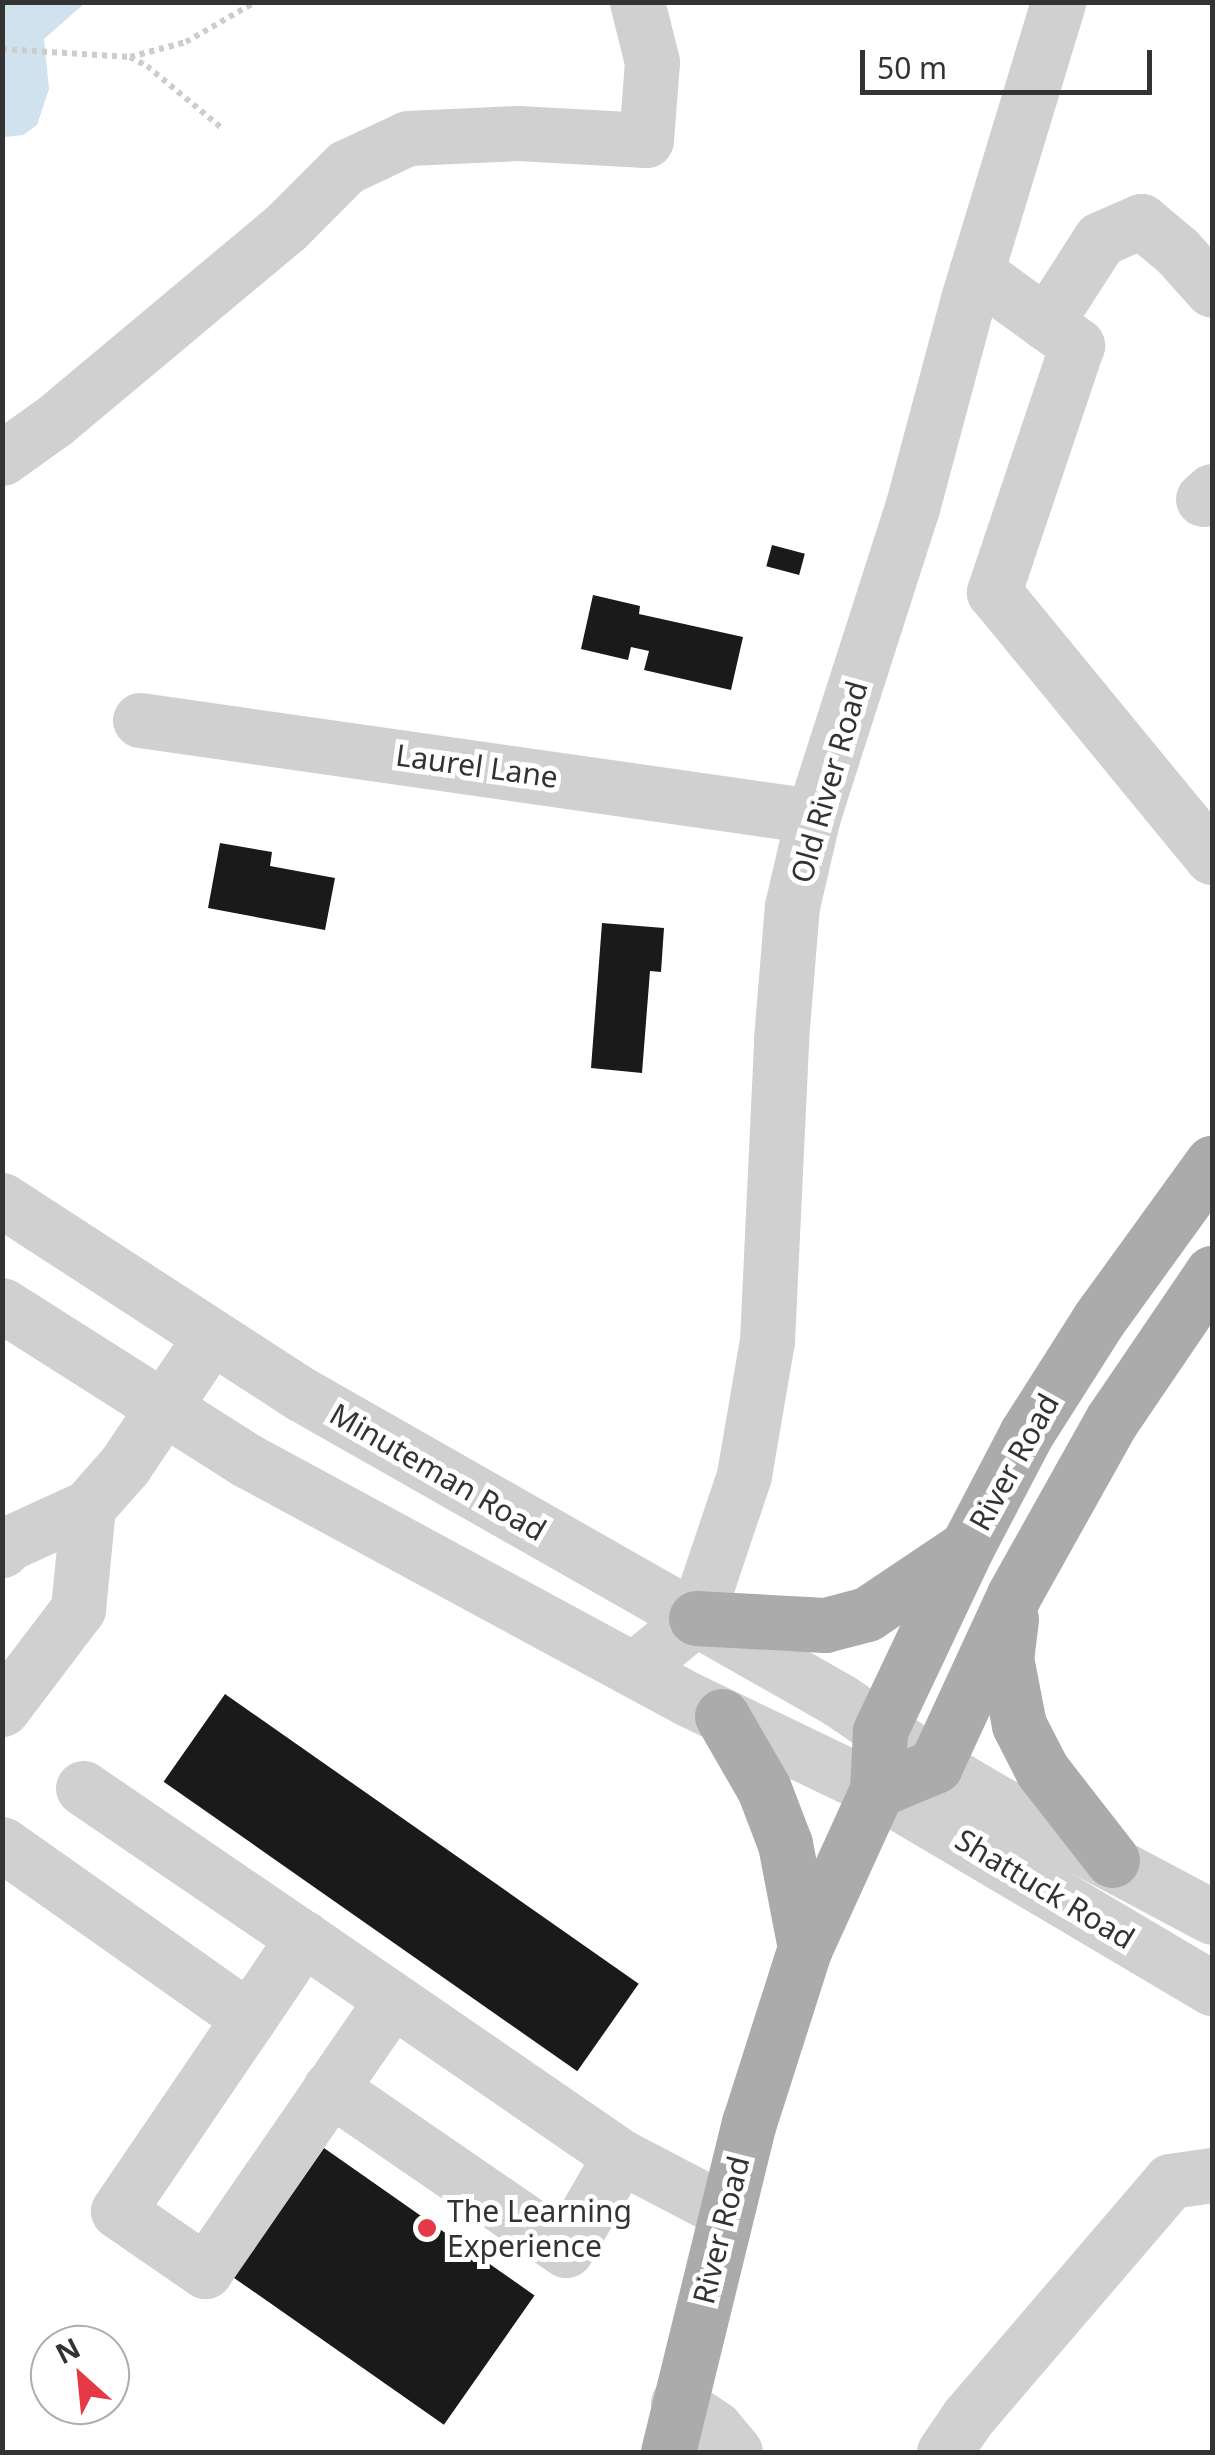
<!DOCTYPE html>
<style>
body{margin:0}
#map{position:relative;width:1215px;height:2455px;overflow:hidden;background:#fff;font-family:"Noto Sans",sans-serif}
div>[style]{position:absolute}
.water>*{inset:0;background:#cfe2ee}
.building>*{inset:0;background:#1a1a1a;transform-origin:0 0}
.path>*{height:6px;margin-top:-3px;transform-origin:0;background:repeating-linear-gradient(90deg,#cdcdcd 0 5px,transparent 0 10px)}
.minor>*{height:55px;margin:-27.5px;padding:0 27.5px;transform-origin:27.5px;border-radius:27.5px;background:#d0d0d0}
.major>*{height:55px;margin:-27.5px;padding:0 27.5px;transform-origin:27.5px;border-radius:27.5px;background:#ababab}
.dots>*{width:28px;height:28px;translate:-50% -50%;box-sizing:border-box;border:5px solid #fff;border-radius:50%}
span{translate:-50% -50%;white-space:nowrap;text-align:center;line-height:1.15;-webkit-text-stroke:10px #fff;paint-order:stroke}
.street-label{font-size:30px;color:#333}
.poi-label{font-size:30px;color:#333}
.left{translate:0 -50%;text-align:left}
.frame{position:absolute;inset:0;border:5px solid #333;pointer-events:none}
.north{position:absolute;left:30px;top:2325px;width:100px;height:100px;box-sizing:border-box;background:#fff;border:2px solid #adadad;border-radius:50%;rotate:333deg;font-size:28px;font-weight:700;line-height:40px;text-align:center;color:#333}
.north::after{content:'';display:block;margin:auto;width:35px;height:45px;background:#e63946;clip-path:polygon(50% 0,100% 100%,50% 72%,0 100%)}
.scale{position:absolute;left:860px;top:50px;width:292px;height:45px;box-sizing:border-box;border:5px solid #333;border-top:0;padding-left:12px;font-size:30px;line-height:35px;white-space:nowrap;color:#333;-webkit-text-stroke:8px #fff;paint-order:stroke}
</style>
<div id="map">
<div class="water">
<i style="clip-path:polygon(3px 2px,85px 3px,44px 39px,49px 89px,37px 125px,23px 135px,5px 137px)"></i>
</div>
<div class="building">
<i style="left:772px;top:545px;width:34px;height:22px;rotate:15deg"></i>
<i style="clip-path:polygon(593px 595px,640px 606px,639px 614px,743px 637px,731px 690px,644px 670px,649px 651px,631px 647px,628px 660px,581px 649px)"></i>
<i style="clip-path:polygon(220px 843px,272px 852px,270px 866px,335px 878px,325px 930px,208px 908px)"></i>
<i style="clip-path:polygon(602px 923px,664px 928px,661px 972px,650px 971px,642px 1073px,591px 1068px)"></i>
<i style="left:225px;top:1694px;width:505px;height:107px;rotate:35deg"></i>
<i style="left:324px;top:2148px;width:257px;height:158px;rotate:35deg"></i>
</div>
<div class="path">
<i style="left:2px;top:49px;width:128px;rotate:3.6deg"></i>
<i style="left:130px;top:57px;width:58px;rotate:-15deg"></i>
<i style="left:186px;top:42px;width:80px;rotate:-30.1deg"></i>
<i style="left:130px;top:57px;width:19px;rotate:28deg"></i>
<i style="left:147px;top:66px;width:99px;rotate:39.7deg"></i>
</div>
<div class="minor">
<i style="left:976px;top:272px;width:125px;rotate:35.9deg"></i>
<i style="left:1077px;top:345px;width:261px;rotate:108.6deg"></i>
<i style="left:994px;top:592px;width:343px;rotate:50.6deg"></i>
<i style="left:1046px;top:323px;width:100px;rotate:-57.3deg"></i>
<i style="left:1100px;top:239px;width:45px;rotate:-23.7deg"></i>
<i style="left:1141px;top:221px;width:47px;rotate:39.8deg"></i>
<i style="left:1177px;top:251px;width:52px;rotate:48.1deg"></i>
<i style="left:2px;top:458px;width:64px;rotate:-35.4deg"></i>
<i style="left:54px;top:421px;width:302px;rotate:-39.9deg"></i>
<i style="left:286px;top:227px;width:85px;rotate:-45deg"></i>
<i style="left:346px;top:167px;width:68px;rotate:-25.1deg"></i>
<i style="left:408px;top:138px;width:110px;rotate:-2.6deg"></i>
<i style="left:518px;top:133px;width:128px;rotate:3.1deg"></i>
<i style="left:646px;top:140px;width:78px;rotate:-85.6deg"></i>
<i style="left:652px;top:62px;width:62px;rotate:-104deg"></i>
<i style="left:1203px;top:499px;width:12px;rotate:-42deg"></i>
<i style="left:140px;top:720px;width:680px;rotate:8.12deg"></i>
<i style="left:2px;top:1200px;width:356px;rotate:33deg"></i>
<i style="left:301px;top:1394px;width:619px;rotate:29.63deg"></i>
<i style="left:839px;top:1700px;width:116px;rotate:34.5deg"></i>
<i style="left:935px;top:1766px;width:73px;rotate:30.4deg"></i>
<i style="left:998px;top:1803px;width:242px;rotate:28deg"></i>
<i style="left:2px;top:1305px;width:291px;rotate:32.4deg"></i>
<i style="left:248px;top:1461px;width:500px;rotate:28.41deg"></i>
<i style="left:688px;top:1699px;width:210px;rotate:25.7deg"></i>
<i style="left:877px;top:1790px;width:389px;rotate:30.6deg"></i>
<i style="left:2px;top:1550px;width:8px;rotate:-50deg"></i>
<i style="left:7px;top:1544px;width:89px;rotate:-24.6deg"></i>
<i style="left:634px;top:1669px;width:80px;rotate:-39.4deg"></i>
<i style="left:696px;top:1618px;width:151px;rotate:-71.4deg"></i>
<i style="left:744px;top:1475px;width:136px;rotate:-80.3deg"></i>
<i style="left:767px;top:1341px;width:302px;rotate:-87.3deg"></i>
<i style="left:781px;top:1039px;width:133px;rotate:-85.3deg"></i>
<i style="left:792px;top:906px;width:92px;rotate:-76.9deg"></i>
<i style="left:813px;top:816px;width:324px;rotate:-72.2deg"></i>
<i style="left:912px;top:508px;width:216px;rotate:-75deg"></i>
<i style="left:968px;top:299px;width:310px;rotate:-73.1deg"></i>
<i style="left:2px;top:1709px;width:126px;rotate:-52.8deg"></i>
<i style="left:78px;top:1609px;width:102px;rotate:-84.4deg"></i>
<i style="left:88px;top:1507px;width:56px;rotate:-48.6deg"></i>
<i style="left:125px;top:1465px;width:153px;rotate:-56.2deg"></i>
<i style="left:83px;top:1788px;width:266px;rotate:34.3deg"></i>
<i style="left:2px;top:1844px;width:302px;rotate:35.2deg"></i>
<i style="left:249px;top:2018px;width:97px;rotate:-56deg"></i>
<i style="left:303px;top:1938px;width:385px;rotate:34.5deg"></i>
<i style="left:620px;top:2156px;width:119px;rotate:27.6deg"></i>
<i style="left:249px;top:2018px;width:233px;rotate:124.2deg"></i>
<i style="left:118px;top:2211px;width:106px;rotate:34.6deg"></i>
<i style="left:205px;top:2271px;width:329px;rotate:-55.4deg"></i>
<i style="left:330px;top:2088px;width:286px;rotate:34.5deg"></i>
<i style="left:566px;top:2250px;width:108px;rotate:-60.1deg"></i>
<i style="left:678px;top:2403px;width:45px;rotate:34deg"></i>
<i style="left:715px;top:2428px;width:31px;rotate:50deg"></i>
<i style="left:944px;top:2452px;width:42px;rotate:-55.6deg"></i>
<i style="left:968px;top:2417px;width:311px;rotate:-49.4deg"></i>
<i style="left:1170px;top:2181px;width:42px;rotate:-8.1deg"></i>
</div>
<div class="major">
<i style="left:696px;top:1618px;width:129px;rotate:3.1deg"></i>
<i style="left:825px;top:1625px;width:43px;rotate:-14.7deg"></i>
<i style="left:867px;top:1614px;width:117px;rotate:-33.8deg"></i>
<i style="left:1011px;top:1619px;width:39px;rotate:97deg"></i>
<i style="left:1006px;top:1658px;width:68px;rotate:79deg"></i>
<i style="left:1019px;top:1725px;width:51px;rotate:62.9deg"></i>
<i style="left:1042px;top:1770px;width:114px;rotate:52.1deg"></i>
<i style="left:722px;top:1716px;width:84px;rotate:60.1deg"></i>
<i style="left:764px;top:1789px;width:59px;rotate:69.1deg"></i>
<i style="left:785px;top:1844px;width:106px;rotate:79.1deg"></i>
<i style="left:877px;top:1790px;width:63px;rotate:-22.5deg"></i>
<i style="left:935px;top:1766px;width:188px;rotate:-65.2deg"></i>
<i style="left:1014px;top:1595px;width:201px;rotate:-60.8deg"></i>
<i style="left:1112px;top:1420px;width:178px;rotate:-55.8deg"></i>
<i style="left:668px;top:2452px;width:339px;rotate:-76.2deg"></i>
<i style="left:749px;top:2123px;width:184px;rotate:-72.3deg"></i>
<i style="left:805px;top:1948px;width:174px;rotate:-65.5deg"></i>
<i style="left:877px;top:1790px;width:59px;rotate:-87.1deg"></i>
<i style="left:880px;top:1731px;width:204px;rotate:-64.7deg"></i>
<i style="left:967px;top:1547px;width:127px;rotate:-62.4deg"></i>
<i style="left:1026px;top:1434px;width:136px;rotate:-57.6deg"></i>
<i style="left:1099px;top:1319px;width:193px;rotate:-54.1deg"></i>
</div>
<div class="dots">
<i style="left:427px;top:2228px;background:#e63946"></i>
</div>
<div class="street-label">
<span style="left:477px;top:766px;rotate:8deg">Laurel Lane</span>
<span style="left:829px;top:782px;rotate:-74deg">Old River Road</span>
<span style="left:1014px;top:1462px;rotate:-61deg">River Road</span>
<span style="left:438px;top:1472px;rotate:30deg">Minuteman Road</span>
<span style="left:1045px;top:1889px;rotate:31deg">Shattuck Road</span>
<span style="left:721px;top:2230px;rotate:-76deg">River Road</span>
</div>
<div class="poi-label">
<span class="left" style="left:447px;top:2228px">The Learning<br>Experience</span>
</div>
<div class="frame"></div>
<div class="north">N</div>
<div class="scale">50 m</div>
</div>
